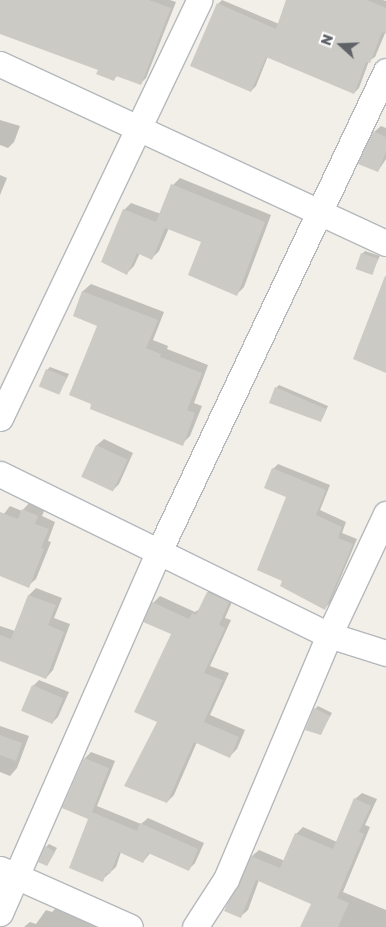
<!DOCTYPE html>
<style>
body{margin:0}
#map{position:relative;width:386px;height:927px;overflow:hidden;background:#f1efe8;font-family:"Golos Text",sans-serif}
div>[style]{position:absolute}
.shadow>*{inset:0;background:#0003}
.building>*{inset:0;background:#cccac5;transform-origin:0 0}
.roads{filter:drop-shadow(1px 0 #b5b8bc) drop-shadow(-1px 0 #b5b8bc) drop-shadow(0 1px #b5b8bc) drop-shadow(0 -1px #b5b8bc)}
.minor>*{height:25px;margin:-12.5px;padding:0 12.5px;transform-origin:12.5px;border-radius:12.5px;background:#fff}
span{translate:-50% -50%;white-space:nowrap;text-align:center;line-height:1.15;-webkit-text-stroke:5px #fff;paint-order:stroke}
.north{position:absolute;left:316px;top:20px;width:50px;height:50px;-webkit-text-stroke:4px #fff;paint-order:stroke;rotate:290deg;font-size:14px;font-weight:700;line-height:20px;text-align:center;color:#5f6368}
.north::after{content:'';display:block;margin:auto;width:18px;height:22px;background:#5f6368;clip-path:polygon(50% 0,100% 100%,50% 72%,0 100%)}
</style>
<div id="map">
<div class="shadow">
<i style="clip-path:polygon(2px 0,170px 0,176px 2px,146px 78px,140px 84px,118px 75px,113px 80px,99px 69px,0 32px,0 3px)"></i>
<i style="clip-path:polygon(222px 0,279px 24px,287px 0,383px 0,386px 1px,386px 31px,375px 57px,369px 61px,359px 88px,354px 93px,268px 56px,256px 86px,251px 91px,218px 4px)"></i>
<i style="clip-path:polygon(0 120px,20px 126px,14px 142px,8px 148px,0 145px)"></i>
<i style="clip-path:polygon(381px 126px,386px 128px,386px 159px,378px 171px,374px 132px)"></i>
<i style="clip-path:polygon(0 175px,7px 178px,0 195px)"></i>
<i style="clip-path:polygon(180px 178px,271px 215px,244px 287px,237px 294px,203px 241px,169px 228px,159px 251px,152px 258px,140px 253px,134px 266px,127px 273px,124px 210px,131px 203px,161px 214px,173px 185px)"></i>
<i style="clip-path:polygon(365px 251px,380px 256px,371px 274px,362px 254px)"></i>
<i style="clip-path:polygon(91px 284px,164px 312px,153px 340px,168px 346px,167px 349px,208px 365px,194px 403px,202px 406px,190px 436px,182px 444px,99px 325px,74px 316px,83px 291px)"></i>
<i style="clip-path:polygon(50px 367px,69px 374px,59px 394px,47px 370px)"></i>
<i style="clip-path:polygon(279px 385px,328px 406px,323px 417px,321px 420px,276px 388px)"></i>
<i style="clip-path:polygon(104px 439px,133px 453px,119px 484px,113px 490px,82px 476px,97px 445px)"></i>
<i style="clip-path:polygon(278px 464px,330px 485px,320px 510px,346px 522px,342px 533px,357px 539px,330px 603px,325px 608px,284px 580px,288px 496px,273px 469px)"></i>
<i style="clip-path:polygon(30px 502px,45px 509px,42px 516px,55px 522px,48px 541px,51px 542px,36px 579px,28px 586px,0 575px,0 519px,10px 506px,22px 511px)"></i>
<i style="clip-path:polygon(215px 585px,235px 595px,225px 618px,231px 620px,210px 666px,229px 673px,210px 715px,245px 730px,237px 749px,230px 756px,197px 742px,174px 795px,167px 802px,159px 722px,173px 634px,153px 603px,160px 596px,195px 612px,201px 608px,208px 592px)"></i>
<i style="clip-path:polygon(36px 588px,62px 598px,54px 618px,70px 624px,53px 670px,46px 678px,0 660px,0 626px,15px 631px,29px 595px)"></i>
<i style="clip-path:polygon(39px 680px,69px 692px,58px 717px,52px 723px,33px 686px)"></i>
<i style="clip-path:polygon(318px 706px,332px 713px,320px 734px,315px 709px)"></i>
<i style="clip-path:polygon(0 726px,29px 736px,17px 768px,10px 776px,0 772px)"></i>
<i style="clip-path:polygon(91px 752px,115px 761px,97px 806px,141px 824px,148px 818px,204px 843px,195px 863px,189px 869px,151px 852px,143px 862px,121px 852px,116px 867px,102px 880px,90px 819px,63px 807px,85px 758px)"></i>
<i style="clip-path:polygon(362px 793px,377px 799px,365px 825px,370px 827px,343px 892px,386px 910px,386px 927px,302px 927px,313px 903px,259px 880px,248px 910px,241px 916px,226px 910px,252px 856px,259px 850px,285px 861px,296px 834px,303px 827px,337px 842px,355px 799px)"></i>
<i style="clip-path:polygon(49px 844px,57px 848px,47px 865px,46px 847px)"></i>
<i style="clip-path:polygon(61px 903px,119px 927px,24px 927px,30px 922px,36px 924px,46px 910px,52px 912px)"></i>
</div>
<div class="building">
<i style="clip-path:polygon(0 0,149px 0,171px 8px,141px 85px,116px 76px,114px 81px,96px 74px,98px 70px,0 34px)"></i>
<i style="clip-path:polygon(286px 0,367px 0,386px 8px,386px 34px,382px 32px,370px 63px,366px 62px,354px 94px,266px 57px,251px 92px,190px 66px,217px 3px,276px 29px)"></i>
<i style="clip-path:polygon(373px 131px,386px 137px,386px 152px,378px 172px,358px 164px)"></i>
<i style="clip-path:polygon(171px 184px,265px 222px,237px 296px,188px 275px,201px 242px,165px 228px,152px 260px,137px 253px,127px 275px,101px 262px,123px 209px,156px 222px)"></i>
<i style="left:361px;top:253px;width:18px;height:17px;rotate:19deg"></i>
<i style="clip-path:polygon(385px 276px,386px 276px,386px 373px,353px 359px)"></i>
<i style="clip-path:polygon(82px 291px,158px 320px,146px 348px,161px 354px,160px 357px,202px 373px,187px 410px,195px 413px,183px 446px,90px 409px,91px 404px,69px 395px,97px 326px,73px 316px)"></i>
<i style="left:46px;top:369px;width:22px;height:19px;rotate:22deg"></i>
<i style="clip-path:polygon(275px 387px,326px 409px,321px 422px,269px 403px)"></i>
<i style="left:96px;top:445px;width:35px;height:35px;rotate:25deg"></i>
<i style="clip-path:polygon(272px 468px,326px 490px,316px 515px,342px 527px,338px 538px,353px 544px,325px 610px,280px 586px,282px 581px,257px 570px,286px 497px,264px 488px)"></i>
<i style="clip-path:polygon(22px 509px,38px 516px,35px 524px,49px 529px,41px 548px,44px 549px,29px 588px,0 576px,0 512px,18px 519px)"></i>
<i style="clip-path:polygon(207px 592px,229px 602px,219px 625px,225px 628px,204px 673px,223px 680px,204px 722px,239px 737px,230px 758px,194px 742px,167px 803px,124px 786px,157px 722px,134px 712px,171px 634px,143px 622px,152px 602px,189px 619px,192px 613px,196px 615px)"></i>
<i style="clip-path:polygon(28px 595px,56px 605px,48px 625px,64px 632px,46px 679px,0 661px,0 635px,11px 639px)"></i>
<i style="left:32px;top:685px;width:34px;height:28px;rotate:23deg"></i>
<i style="clip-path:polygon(314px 708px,330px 716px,321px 735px,305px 730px)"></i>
<i style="clip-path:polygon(0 735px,22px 743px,16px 761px,0 755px)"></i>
<i style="clip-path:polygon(84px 758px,109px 768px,92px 812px,137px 831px,140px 823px,198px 849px,189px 871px,148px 853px,143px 863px,119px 852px,110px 874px,106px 873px,103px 882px,69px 868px,88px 819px,62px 808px)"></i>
<i style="clip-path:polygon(354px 798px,371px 806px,359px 832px,364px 834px,337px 898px,349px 903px,338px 927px,300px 927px,311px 904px,256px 880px,241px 918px,224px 911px,251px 856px,280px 868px,295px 833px,333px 849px)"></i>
<i style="clip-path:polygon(45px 846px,55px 852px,47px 866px,38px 862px)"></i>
</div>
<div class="roads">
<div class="minor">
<i style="left:0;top:64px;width:425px;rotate:24.9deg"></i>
<i style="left:0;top:418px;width:463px;rotate:-64.5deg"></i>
<i style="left:0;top:474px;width:366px;rotate:26.1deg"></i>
<i style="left:329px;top:635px;width:60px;rotate:17.5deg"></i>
<i style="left:0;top:869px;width:142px;rotate:24deg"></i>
<i style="left:0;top:913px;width:395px;rotate:-66.3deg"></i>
<i style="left:159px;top:551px;width:531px;rotate:-64.69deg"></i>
<i style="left:195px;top:927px;width:57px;rotate:-57.1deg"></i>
<i style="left:226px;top:879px;width:265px;rotate:-67.1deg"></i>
<i style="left:329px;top:635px;width:134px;rotate:-64.8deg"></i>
</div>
</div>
<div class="north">N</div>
</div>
